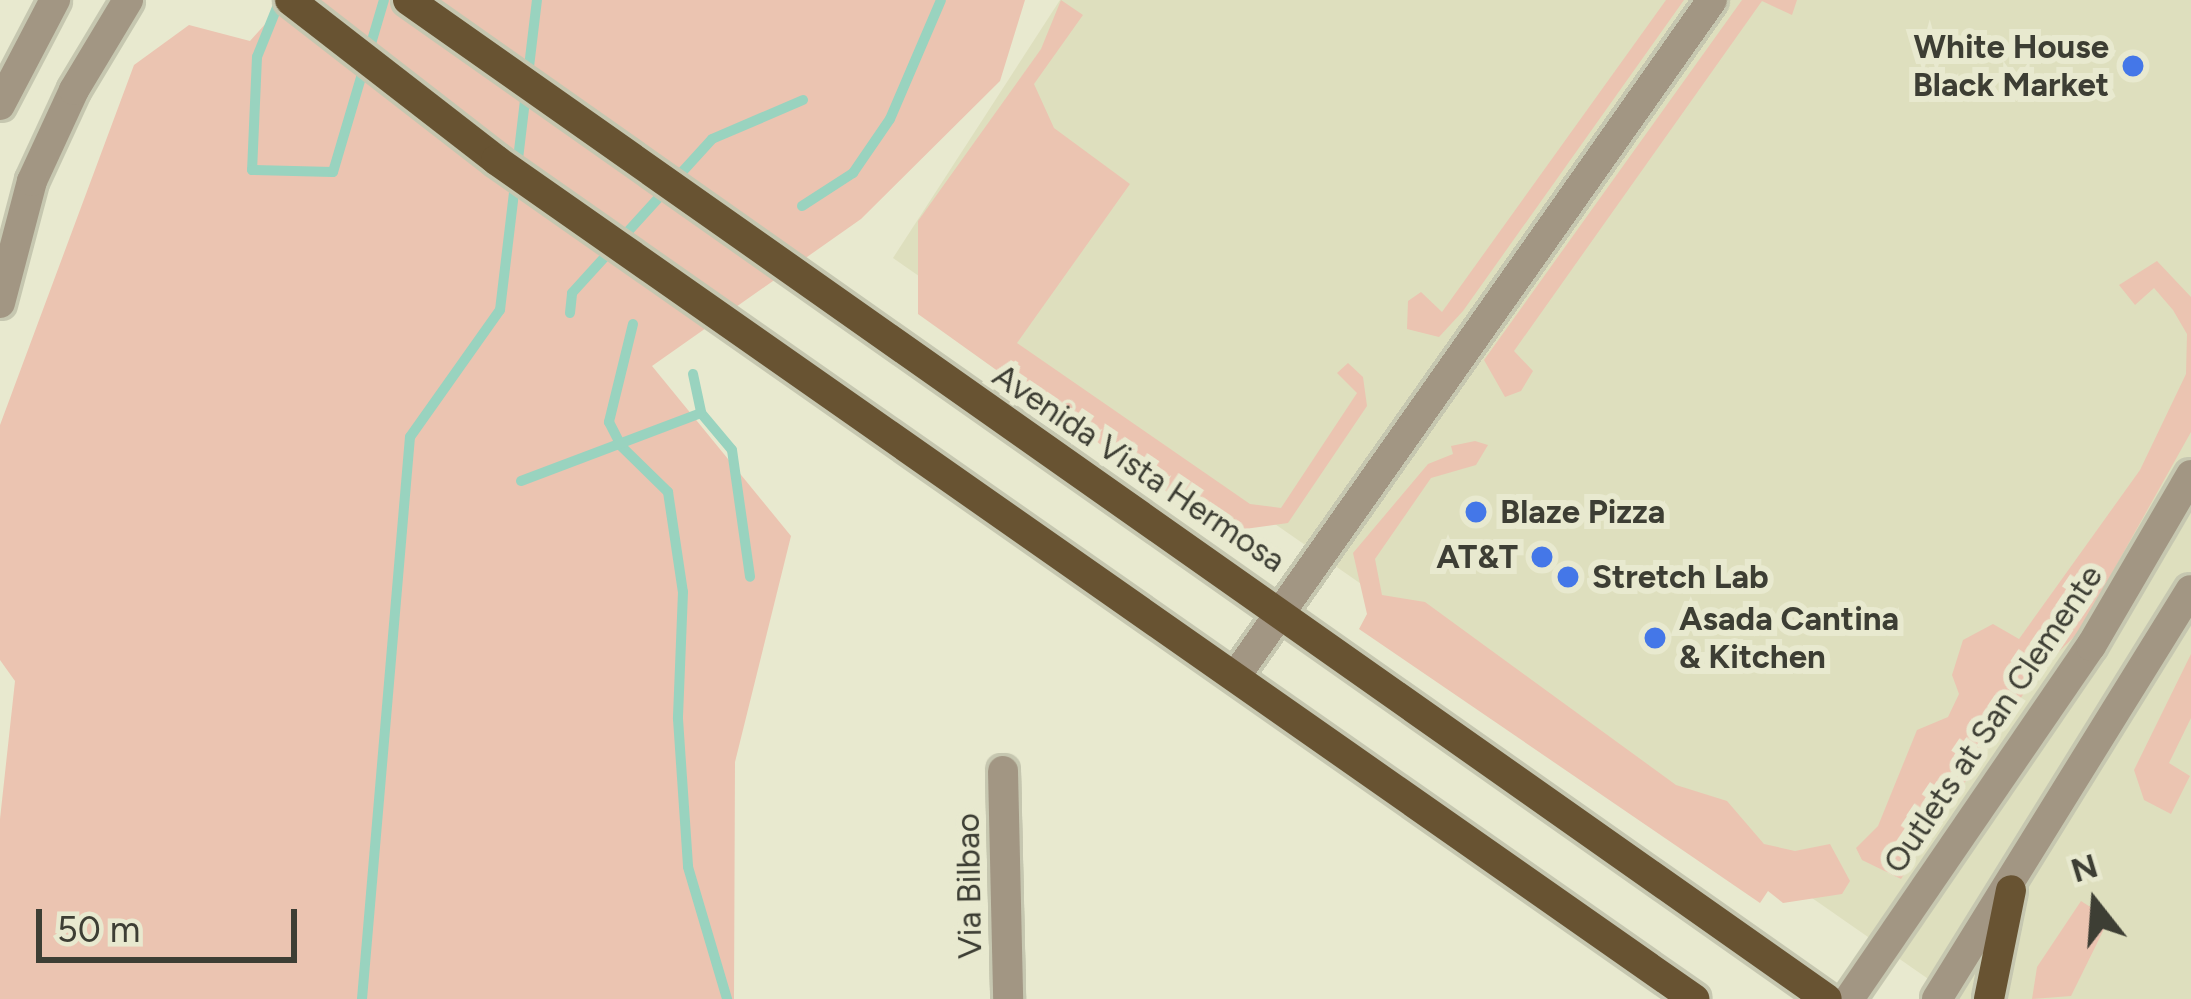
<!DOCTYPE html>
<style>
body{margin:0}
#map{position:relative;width:2191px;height:999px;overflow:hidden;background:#e8e9cf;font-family:Figtree,sans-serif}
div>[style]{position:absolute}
.built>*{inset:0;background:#dedfbe}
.green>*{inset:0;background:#ebc4b1}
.stream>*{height:10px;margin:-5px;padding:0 5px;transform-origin:5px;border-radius:5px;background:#99d3bf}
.roads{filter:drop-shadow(3px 0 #c6c7b0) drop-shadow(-3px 0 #c6c7b0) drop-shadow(0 3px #c6c7b0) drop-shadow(0 -3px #c6c7b0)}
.minor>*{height:30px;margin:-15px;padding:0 15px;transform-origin:15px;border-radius:15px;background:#a29683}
.major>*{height:30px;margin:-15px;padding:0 15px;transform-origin:15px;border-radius:15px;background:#685332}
.dots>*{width:33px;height:33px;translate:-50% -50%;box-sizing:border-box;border:6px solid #e8e9cf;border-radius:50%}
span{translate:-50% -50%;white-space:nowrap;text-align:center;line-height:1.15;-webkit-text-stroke:12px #e8e9cf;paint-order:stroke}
.poi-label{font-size:33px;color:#3d3e34;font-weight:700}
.right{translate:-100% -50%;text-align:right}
.left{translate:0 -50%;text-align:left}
.street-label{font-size:33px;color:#3d3e34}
.north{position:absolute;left:2035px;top:843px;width:120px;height:120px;-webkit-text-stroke:9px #e8e9cf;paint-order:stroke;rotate:343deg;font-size:33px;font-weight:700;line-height:48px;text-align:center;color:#3d3e34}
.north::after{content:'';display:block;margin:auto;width:42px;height:54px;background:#3d3e34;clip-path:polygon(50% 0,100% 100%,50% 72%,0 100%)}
.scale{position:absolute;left:36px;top:909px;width:261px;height:54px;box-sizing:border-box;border:6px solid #3d3e34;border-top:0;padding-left:15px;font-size:36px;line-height:42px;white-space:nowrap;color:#3d3e34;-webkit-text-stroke:9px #e8e9cf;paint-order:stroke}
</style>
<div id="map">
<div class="built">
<i style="clip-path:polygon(1060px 0,2191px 0,2191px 999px,1957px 999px,893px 258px)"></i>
</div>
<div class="green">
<i style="clip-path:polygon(287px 0,1025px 0,1000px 81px,861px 219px,652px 366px,791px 536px,735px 762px,734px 999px,0 999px,0 819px,15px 681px,0 660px,0 425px,134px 65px,189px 25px,250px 41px)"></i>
<i style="clip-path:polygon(1061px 0,1083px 15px,1034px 84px,1054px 128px,1130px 184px,1017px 343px,1250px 504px,1281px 508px,1357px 393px,1337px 373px,1348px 363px,1363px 377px,1367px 406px,1288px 523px,1223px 532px,918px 314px,918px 221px,1041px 49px)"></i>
<i style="clip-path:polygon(1666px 0,1684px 0,1463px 311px,1439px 337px,1407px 329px,1408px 301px,1421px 292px,1442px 312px)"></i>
<i style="clip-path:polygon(1742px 0,1797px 0,1792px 15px,1762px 1px,1514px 351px,1533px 371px,1521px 391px,1505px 397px,1484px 360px)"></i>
<i style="clip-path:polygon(2157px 261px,2191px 297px,2191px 432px,2079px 632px,2038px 672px,1901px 879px,1862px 860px,1856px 848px,1878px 826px,1917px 730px,1948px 717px,1959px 694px,1952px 675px,1963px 640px,1993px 624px,2019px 639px,2140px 470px,2186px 374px,2187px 334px,2173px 310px,2154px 288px,2135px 305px,2119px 285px)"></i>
<i style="clip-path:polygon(1475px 441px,1488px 445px,1476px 465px,1431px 478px,1375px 559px,1382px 595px,1425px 602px,1676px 785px,1727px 801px,1764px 844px,1795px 851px,1830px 844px,1850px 881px,1842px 894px,1783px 903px,1768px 891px,1760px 903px,1359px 629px,1367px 614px,1353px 553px,1428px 464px,1453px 454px,1451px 446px)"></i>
<i style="clip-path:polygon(2191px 654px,2191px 718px,2169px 763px,2190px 776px,2171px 814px,2144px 800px,2134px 770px)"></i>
<i style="clip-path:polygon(2081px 901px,2109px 919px,2071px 996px,2032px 999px,2037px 967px)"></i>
</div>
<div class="stream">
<i style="left:280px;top:0;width:61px;rotate:112deg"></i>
<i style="left:257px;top:57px;width:113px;rotate:92.5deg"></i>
<i style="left:252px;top:170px;width:81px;rotate:1.4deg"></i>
<i style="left:333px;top:172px;width:179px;rotate:-73.5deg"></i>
<i style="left:802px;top:206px;width:61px;rotate:-32.9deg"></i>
<i style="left:853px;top:173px;width:65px;rotate:-55.6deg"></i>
<i style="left:890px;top:119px;width:129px;rotate:-66.8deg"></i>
<i style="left:570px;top:313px;width:20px;rotate:-84deg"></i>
<i style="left:572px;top:293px;width:208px;rotate:-47.7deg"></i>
<i style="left:712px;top:139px;width:99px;rotate:-23.2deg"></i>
<i style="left:633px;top:324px;width:101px;rotate:103.8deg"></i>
<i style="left:609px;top:422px;width:27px;rotate:63deg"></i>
<i style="left:621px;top:446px;width:66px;rotate:44.4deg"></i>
<i style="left:668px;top:492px;width:101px;rotate:81.5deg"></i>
<i style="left:683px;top:592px;width:127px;rotate:92.3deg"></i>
<i style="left:678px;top:719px;width:148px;rotate:86.1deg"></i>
<i style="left:688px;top:867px;width:138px;rotate:73.5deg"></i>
<i style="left:693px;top:374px;width:40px;rotate:78deg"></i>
<i style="left:701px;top:413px;width:48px;rotate:50deg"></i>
<i style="left:732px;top:450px;width:128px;rotate:81.9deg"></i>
<i style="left:521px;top:481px;width:192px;rotate:-20.7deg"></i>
<i style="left:362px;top:999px;width:564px;rotate:-85.12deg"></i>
<i style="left:410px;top:437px;width:156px;rotate:-54.7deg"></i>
<i style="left:500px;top:310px;width:312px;rotate:-83.2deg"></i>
</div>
<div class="roads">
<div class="minor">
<i style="left:0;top:105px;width:119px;rotate:-62.4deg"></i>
<i style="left:0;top:303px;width:126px;rotate:-75.3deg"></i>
<i style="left:32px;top:181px;width:100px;rotate:-65.2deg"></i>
<i style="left:74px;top:90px;width:105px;rotate:-59deg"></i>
<i style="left:1235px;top:677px;width:828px;rotate:-54.83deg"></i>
<i style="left:1003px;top:771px;width:228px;rotate:88.7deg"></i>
<i style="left:1849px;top:999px;width:428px;rotate:-55.6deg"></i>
<i style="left:2091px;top:646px;width:198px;rotate:-59.7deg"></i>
<i style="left:1937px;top:999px;width:481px;rotate:-58.2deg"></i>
</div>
<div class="major">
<i style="left:290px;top:0;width:261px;rotate:37.8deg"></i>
<i style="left:496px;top:160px;width:1463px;rotate:35deg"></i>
<i style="left:408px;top:0;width:1735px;rotate:35.15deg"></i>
<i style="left:1989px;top:999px;width:111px;rotate:-78.6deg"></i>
</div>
</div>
<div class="dots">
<i style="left:2133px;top:66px;background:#4477e8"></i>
<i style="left:1476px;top:512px;background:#4477e8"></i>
<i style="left:1542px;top:557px;background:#4477e8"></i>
<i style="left:1568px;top:577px;background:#4477e8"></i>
<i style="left:1655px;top:638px;background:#4477e8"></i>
</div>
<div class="poi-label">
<span class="right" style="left:2109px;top:66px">White House<br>Black Market</span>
<span class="left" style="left:1500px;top:512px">Blaze Pizza</span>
<span class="right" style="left:1518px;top:557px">AT&amp;T</span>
<span class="left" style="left:1592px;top:577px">Stretch Lab</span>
<span class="left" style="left:1679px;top:638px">Asada Cantina<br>&amp; Kitchen</span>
</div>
<div class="street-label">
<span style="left:1139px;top:468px;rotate:34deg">Avenida Vista Hermosa</span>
<span style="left:1993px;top:719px;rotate:-56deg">Outlets at San Clemente</span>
<span style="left:969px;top:886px;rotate:-91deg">Via Bilbao</span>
</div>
<div class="north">N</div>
<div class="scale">50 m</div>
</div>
